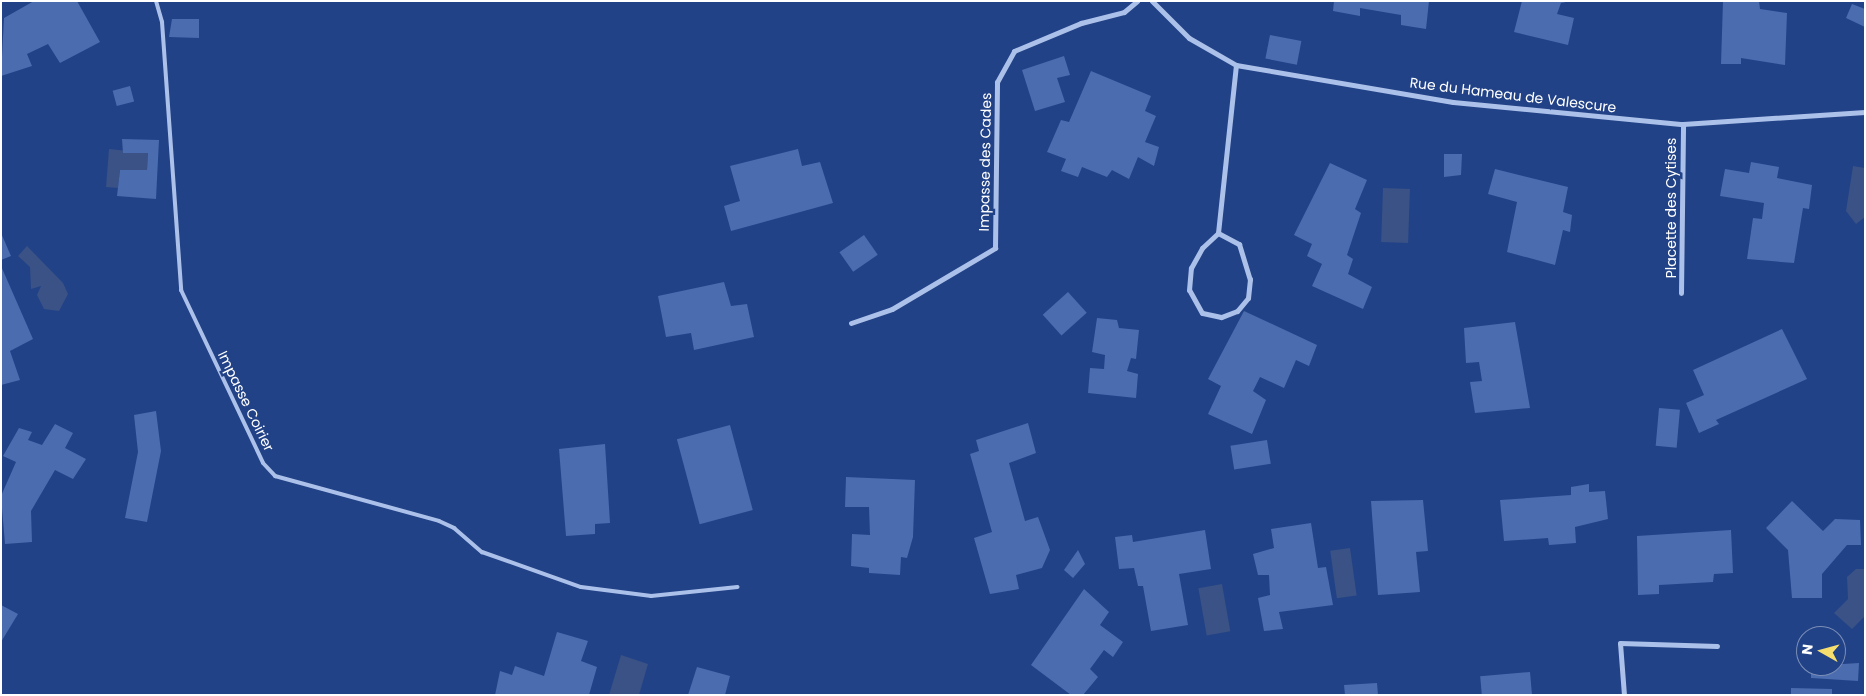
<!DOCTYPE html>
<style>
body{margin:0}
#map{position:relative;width:1866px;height:696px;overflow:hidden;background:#224287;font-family:Poppins,sans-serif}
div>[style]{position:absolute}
.water>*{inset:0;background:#3a5285;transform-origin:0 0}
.building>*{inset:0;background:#4b6caf;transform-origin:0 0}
.lane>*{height:4px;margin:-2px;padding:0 2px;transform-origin:2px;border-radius:2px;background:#acc1ea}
.street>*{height:5px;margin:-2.5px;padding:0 2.5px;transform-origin:2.5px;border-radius:2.5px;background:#acc1ea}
span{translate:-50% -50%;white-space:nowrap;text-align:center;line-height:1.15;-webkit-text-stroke:5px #224287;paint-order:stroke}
.street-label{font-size:14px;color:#fff}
.frame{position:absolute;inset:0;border:2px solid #fff;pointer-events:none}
.north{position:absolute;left:1796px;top:626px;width:50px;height:50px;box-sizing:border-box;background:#224287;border:1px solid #7a8eb7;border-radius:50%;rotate:277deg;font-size:14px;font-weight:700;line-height:20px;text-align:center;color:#fff}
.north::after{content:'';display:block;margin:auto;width:18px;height:22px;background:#f6de6e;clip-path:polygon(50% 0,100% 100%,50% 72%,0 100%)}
</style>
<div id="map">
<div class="water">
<i style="clip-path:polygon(109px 149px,148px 153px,147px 170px,120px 170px,118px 188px,106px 187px)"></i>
<i style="clip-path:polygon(1853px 166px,1865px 168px,1865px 217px,1856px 224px,1846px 211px)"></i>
<i style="left:1383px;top:188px;width:27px;height:54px;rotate:2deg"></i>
<i style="clip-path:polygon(27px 246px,63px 283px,68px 294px,59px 311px,44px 309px,37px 295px,41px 286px,31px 289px,30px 267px,18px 256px)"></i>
<i style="left:1350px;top:548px;width:48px;height:20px;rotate:82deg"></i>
<i style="clip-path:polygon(1856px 569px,1865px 569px,1865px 616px,1852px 629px,1834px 613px,1848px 599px,1847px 577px)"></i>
<i style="left:1222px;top:584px;width:48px;height:24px;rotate:80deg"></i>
<i style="clip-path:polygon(621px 655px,648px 664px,639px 695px,609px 695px)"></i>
</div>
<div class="building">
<i style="clip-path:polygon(34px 1px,77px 1px,100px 42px,60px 63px,48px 44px,27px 54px,32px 66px,1px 76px,4px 18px)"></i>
<i style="clip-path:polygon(1334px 1px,1429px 1px,1426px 29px,1401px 25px,1401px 15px,1360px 8px,1360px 16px,1333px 11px)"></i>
<i style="clip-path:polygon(1522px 1px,1571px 1px,1561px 3px,1557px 14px,1574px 18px,1568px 45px,1514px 32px)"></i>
<i style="clip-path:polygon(1723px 1px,1759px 1px,1760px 9px,1787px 13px,1785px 65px,1741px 58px,1741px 64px,1721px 64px)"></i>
<i style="clip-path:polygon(1852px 4px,1865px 9px,1865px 27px,1846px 18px)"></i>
<i style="clip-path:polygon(172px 19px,199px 19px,199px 38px,169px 37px)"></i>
<i style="left:1270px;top:35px;width:32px;height:24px;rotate:11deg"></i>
<i style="clip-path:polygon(1064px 56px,1070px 75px,1057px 78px,1065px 102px,1035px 111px,1022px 70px)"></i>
<i style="clip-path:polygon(1091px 71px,1151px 96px,1145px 111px,1156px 116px,1145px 142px,1159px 147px,1154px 166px,1138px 157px,1129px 179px,1112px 170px,1107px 177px,1082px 167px,1078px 177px,1061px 171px,1066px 159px,1047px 152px,1061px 120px,1069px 122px)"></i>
<i style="left:130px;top:86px;width:16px;height:18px;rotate:75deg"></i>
<i style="clip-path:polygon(122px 139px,159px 140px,156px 199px,117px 196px,120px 170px,147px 170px,148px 153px,123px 153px)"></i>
<i style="clip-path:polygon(798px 149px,802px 166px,820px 162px,833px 203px,731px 231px,724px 206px,740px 201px,730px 166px)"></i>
<i style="clip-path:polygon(1444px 154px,1462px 154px,1461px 175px,1444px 177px)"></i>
<i style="clip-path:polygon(1751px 162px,1779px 167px,1777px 178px,1812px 185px,1809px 209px,1803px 208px,1794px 263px,1747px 259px,1753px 218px,1762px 219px,1764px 203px,1720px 196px,1725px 169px,1749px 173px)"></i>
<i style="clip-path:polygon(1330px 163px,1367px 180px,1355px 209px,1361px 213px,1347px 255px,1353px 259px,1348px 274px,1372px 287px,1363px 309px,1312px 286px,1322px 264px,1307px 256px,1312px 244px,1294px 235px)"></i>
<i style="clip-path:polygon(1495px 169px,1568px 187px,1563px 212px,1572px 215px,1570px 232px,1563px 230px,1555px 265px,1507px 252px,1517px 202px,1488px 194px)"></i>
<i style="clip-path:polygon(1px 233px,11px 256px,1px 260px)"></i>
<i style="left:864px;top:235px;width:24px;height:30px;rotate:55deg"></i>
<i style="clip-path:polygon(1px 266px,33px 339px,10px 351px,20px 380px,1px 385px)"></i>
<i style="clip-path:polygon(724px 282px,731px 306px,747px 304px,754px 337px,694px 350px,691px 333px,666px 337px,658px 296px)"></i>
<i style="left:1068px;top:292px;width:28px;height:34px;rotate:48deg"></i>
<i style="clip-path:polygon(1244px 311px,1317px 345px,1309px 366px,1296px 360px,1284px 388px,1260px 377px,1253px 391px,1266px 400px,1252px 434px,1208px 414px,1221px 386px,1208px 379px)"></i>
<i style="clip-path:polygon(1097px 318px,1117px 320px,1119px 328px,1139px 330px,1136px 359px,1131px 358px,1127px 371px,1138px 374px,1136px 398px,1088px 393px,1090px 368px,1104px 369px,1105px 355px,1092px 352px)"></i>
<i style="clip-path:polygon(1515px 322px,1530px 408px,1475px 413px,1470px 382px,1482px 381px,1479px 362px,1466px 363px,1464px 328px)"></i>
<i style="clip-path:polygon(1782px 329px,1807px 379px,1716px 420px,1719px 424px,1699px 433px,1686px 403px,1704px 395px,1693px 370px)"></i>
<i style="left:1659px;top:408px;width:21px;height:38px;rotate:5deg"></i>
<i style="clip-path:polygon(156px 411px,161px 451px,147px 522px,125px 518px,138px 452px,134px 415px)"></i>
<i style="clip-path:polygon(1028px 423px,1036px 453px,1009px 463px,1025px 521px,1038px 517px,1050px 550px,1042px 568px,1016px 575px,1019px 589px,990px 594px,974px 538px,992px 532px,970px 454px,979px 451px,976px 440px)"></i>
<i style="clip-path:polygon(55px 424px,73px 433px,65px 448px,86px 459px,73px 479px,55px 470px,31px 511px,32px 542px,5px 544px,1px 496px,16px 462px,3px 456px,19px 428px,32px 432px,28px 440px,42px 445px)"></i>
<i style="left:730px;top:425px;width:88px;height:55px;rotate:75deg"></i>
<i style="left:1267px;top:440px;width:24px;height:37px;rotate:81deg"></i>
<i style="clip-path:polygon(605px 444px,610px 523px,595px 524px,595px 534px,566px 536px,559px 449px)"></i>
<i style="clip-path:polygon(846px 477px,915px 480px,913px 537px,907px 558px,901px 557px,900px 575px,869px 573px,869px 568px,851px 566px,852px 534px,870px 535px,869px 507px,845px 507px)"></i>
<i style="clip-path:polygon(1589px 484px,1589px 492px,1605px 491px,1608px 519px,1575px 527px,1576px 543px,1549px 545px,1548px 538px,1504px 541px,1500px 500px,1571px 495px,1571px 487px)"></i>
<i style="clip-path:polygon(1423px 500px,1428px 551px,1416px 552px,1420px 592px,1378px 595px,1371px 501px)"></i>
<i style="clip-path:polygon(1792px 501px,1823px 531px,1835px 519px,1860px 520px,1861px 545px,1847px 545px,1822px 574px,1822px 598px,1792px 598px,1788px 550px,1766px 528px)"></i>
<i style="clip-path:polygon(1311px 523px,1318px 568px,1326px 567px,1333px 605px,1279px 612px,1283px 629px,1264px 631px,1258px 598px,1270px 595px,1269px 575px,1258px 575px,1253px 554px,1274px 548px,1271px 529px)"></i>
<i style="clip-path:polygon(1205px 530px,1211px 569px,1179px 574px,1188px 625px,1151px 631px,1143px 586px,1138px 586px,1134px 568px,1119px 569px,1115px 537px,1132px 535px,1133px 542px)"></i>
<i style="clip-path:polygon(1731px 530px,1733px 573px,1714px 574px,1713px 582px,1659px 585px,1659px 594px,1638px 595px,1637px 536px)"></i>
<i style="clip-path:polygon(1078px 550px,1085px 564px,1073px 578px,1064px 570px)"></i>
<i style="clip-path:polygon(1084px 589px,1109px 612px,1100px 625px,1123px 642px,1113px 657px,1104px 650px,1090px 669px,1098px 677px,1083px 695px,1071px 695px,1031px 665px)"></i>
<i style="clip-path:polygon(1px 605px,18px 614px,1px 642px)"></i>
<i style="clip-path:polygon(557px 632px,588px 641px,581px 661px,597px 667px,589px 695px,495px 695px,500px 671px,512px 675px,515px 666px,544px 676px)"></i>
<i style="clip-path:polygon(1859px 663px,1858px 681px,1811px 678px,1811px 666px)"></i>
<i style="clip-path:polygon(697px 667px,730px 676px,725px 695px,688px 695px)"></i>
<i style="left:1530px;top:672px;width:23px;height:50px;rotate:85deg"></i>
<i style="clip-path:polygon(1377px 683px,1378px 695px,1345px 695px,1344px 685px)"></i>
<i style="clip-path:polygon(1791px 688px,1832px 689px,1832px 695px,1791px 695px)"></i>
</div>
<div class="lane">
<i style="left:156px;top:1px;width:22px;rotate:74deg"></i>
<i style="left:162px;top:22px;width:269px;rotate:85.9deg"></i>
<i style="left:181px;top:290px;width:191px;rotate:64.6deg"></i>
<i style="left:263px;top:463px;width:18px;rotate:47deg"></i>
<i style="left:275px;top:476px;width:170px;rotate:15.3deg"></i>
<i style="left:439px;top:521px;width:17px;rotate:25deg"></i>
<i style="left:454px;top:528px;width:37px;rotate:41deg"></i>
<i style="left:482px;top:552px;width:105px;rotate:19.5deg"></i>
<i style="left:581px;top:587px;width:71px;rotate:7.3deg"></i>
<i style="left:651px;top:596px;width:87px;rotate:-5.9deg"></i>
</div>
<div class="street">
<i style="left:1152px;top:1px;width:52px;rotate:45deg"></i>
<i style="left:1189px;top:38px;width:54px;rotate:29.9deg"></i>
<i style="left:1236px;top:65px;width:220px;rotate:9.7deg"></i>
<i style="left:1453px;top:102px;width:231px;rotate:5.5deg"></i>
<i style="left:1683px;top:124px;width:182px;rotate:-3.8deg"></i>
<i style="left:1218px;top:233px;width:24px;rotate:28deg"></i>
<i style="left:1239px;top:244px;width:37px;rotate:73deg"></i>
<i style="left:1250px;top:279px;width:19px;rotate:96deg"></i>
<i style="left:1248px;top:298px;width:17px;rotate:130deg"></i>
<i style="left:1237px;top:311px;width:17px;rotate:159deg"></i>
<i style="left:1221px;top:317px;width:19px;rotate:-168deg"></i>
<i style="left:1202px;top:313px;width:26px;rotate:-119deg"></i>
<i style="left:1189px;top:290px;width:22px;rotate:-85deg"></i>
<i style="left:1191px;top:268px;width:23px;rotate:-61deg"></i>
<i style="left:1202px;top:248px;width:22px;rotate:-43deg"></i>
<i style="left:1218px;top:233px;width:169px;rotate:-83.9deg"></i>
<i style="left:1681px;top:293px;width:169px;rotate:-89.3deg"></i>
<i style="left:851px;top:323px;width:43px;rotate:-18.9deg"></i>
<i style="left:892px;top:309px;width:120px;rotate:-30.6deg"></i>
<i style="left:995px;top:248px;width:166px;rotate:-89.3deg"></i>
<i style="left:997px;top:82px;width:35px;rotate:-61deg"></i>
<i style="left:1014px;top:51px;width:73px;rotate:-22.7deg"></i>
<i style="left:1081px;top:23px;width:44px;rotate:-14.3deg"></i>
<i style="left:1124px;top:12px;width:17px;rotate:-40deg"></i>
<i style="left:1624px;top:695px;width:52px;rotate:-94.4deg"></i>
<i style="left:1620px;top:643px;width:97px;rotate:1.8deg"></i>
</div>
<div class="street-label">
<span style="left:1513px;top:95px;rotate:7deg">Rue du Hameau de Valescure</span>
<span style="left:985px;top:162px;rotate:-89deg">Impasse des Cades</span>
<span style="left:1671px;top:208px;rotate:-90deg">Placette des Cytises</span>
<span style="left:246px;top:401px;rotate:64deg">Impasse Coirier</span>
</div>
<div class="frame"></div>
<div class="north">N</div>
</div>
